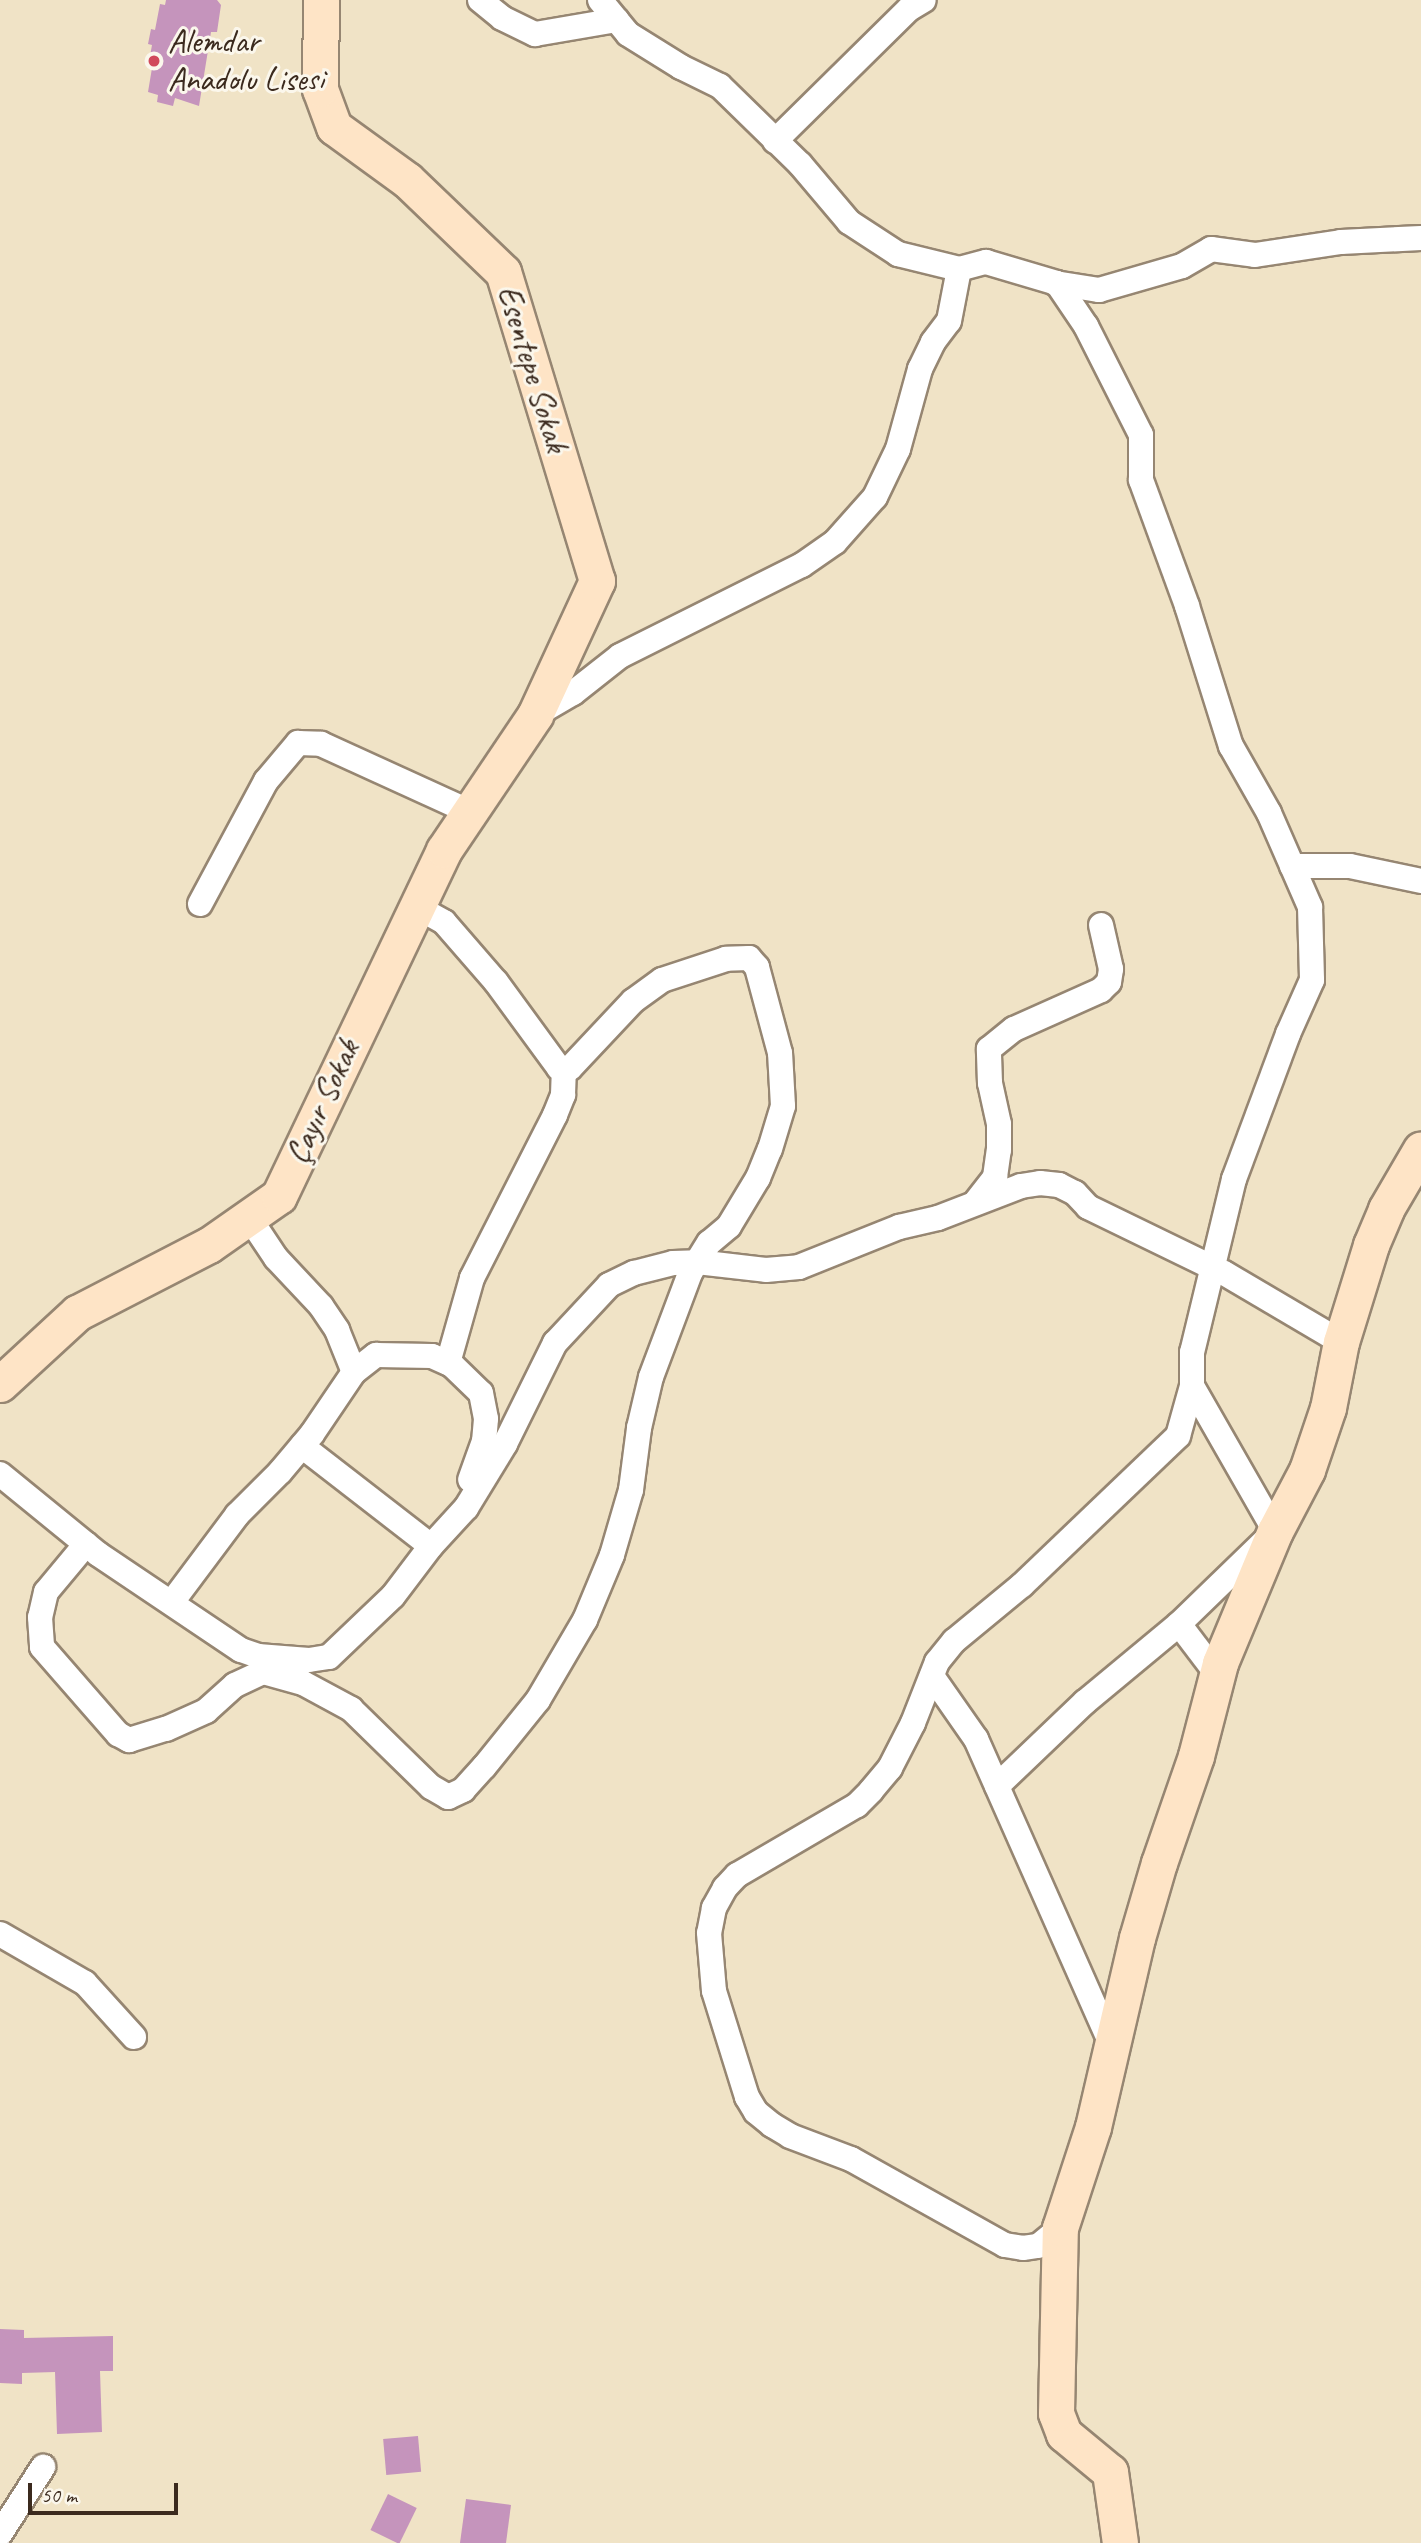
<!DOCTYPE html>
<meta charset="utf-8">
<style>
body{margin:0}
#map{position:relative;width:1421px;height:2543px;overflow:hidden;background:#f0e3c6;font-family:Caveat,sans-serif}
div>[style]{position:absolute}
.building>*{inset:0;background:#c594bc;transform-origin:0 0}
.roads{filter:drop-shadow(2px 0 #968672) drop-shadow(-2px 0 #968672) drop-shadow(0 2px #968672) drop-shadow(0 -2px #968672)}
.street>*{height:24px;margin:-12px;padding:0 12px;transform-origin:12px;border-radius:12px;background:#fff}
.secondary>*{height:35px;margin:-17.5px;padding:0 17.5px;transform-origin:17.5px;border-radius:17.5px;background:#fee4c6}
.dots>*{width:19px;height:19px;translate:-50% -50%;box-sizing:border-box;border:4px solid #fbf7ec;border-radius:50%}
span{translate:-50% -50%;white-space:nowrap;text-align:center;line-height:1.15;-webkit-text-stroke:6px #fbf7ec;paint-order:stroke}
.poi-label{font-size:33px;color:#3b2a1e}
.left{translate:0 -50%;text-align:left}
.street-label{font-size:33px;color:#3b2a1e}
.scale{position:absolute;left:28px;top:2483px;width:150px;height:32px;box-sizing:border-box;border:4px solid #3b2a1e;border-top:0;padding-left:9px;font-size:21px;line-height:24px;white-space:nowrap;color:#3b2a1e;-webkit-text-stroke:5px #fbf7ec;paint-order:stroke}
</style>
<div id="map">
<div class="building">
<i style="clip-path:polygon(166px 0,217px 0,221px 5px,217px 32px,211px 32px,199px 106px,175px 98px,173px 106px,157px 102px,158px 95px,148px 92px,152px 68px,148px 67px,152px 45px,148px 44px,151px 29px,155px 30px,160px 4px,165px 5px)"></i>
<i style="clip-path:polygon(0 2329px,24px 2330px,24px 2338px,113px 2336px,113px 2371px,100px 2371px,102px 2432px,57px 2434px,55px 2372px,22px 2373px,22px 2384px,0 2383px)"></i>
<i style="left:418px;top:2436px;width:36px;height:35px;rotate:85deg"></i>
<i style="left:388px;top:2494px;width:32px;height:40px;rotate:26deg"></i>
<i style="clip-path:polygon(466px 2499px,511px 2505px,506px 2543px,460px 2543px)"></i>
</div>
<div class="roads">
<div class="street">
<i style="left:480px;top:0;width:28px;rotate:39deg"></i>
<i style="left:502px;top:18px;width:37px;rotate:26deg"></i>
<i style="left:535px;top:34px;width:83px;rotate:-9.7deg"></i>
<i style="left:600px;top:0;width:44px;rotate:50.5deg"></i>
<i style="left:628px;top:34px;width:62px;rotate:31.9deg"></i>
<i style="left:681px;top:67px;width:43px;rotate:26deg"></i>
<i style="left:720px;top:86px;width:112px;rotate:44.3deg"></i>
<i style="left:800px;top:164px;width:76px;rotate:49.8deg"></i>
<i style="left:849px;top:222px;width:59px;rotate:33.1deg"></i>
<i style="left:898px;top:254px;width:63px;rotate:13.8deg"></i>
<i style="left:775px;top:141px;width:188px;rotate:-44.6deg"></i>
<i style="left:909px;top:9px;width:17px;rotate:-31deg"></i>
<i style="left:1055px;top:283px;width:45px;rotate:9deg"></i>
<i style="left:1099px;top:290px;width:86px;rotate:-16.1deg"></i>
<i style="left:1182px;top:266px;width:34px;rotate:-30deg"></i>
<i style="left:1211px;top:249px;width:44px;rotate:7.8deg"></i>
<i style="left:1255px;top:255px;width:87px;rotate:-8.6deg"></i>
<i style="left:1341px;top:242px;width:80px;rotate:-2.9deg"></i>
<i style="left:535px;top:715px;width:44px;rotate:-30.1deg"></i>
<i style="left:573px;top:693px;width:60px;rotate:-38.2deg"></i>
<i style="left:620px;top:656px;width:203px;rotate:-26.6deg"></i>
<i style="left:802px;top:565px;width:40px;rotate:-34.9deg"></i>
<i style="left:835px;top:542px;width:60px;rotate:-48.4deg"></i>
<i style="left:875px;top:497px;width:53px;rotate:-64.4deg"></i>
<i style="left:898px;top:449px;width:83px;rotate:-74.6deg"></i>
<i style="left:920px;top:369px;width:30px;rotate:-64deg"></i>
<i style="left:933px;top:342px;width:26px;rotate:-53deg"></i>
<i style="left:949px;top:321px;width:53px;rotate:-79.1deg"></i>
<i style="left:959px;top:269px;width:28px;rotate:-15deg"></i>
<i style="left:986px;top:262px;width:74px;rotate:16.5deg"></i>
<i style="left:1057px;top:283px;width:52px;rotate:56deg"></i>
<i style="left:1086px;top:326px;width:122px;rotate:63.2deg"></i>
<i style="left:1141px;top:435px;width:45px;rotate:90deg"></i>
<i style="left:1141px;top:480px;width:134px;rotate:69.9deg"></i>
<i style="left:1187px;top:606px;width:147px;rotate:72.6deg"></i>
<i style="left:1231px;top:746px;width:77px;rotate:60.4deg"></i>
<i style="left:1269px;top:813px;width:103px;rotate:66.4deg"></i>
<i style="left:1310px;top:907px;width:73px;rotate:88.4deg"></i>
<i style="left:1312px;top:980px;width:59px;rotate:114deg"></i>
<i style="left:1288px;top:1034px;width:155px;rotate:110.4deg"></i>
<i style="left:1234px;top:1179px;width:178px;rotate:103.6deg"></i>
<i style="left:1192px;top:1352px;width:34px;rotate:90deg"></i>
<i style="left:1192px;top:1386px;width:52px;rotate:105.6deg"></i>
<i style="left:1178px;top:1436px;width:216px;rotate:136.3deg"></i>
<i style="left:1022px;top:1585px;width:88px;rotate:140.5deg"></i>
<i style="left:954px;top:1641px;width:27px;rotate:129deg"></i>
<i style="left:937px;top:1662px;width:66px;rotate:111.5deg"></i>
<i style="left:913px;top:1723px;width:51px;rotate:117.1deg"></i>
<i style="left:890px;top:1768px;width:30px;rotate:130deg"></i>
<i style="left:871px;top:1791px;width:20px;rotate:135deg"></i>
<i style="left:857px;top:1805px;width:139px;rotate:149.7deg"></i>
<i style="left:737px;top:1875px;width:18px;rotate:133deg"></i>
<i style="left:725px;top:1888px;width:23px;rotate:119deg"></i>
<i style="left:714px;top:1908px;width:25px;rotate:101deg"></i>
<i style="left:709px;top:1933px;width:58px;rotate:85.1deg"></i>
<i style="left:714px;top:1991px;width:111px;rotate:72.7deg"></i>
<i style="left:747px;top:2097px;width:17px;rotate:59deg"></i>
<i style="left:756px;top:2112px;width:21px;rotate:39deg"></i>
<i style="left:772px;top:2125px;width:21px;rotate:31deg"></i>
<i style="left:790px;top:2136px;width:65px;rotate:20.7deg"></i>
<i style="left:851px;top:2159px;width:176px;rotate:29.2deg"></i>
<i style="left:1005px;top:2245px;width:18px;rotate:9deg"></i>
<i style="left:1023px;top:2248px;width:15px;rotate:-8deg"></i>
<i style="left:1038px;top:2246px;width:28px;rotate:-39deg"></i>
<i style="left:1292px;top:866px;width:58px"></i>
<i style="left:1350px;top:866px;width:73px;rotate:11.9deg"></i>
<i style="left:200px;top:904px;width:140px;rotate:-61.8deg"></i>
<i style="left:266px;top:781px;width:50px;rotate:-49.9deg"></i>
<i style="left:298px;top:743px;width:23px;rotate:2deg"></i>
<i style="left:321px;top:744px;width:164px;rotate:24.5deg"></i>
<i style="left:975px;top:1203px;width:33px;rotate:-52deg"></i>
<i style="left:995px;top:1177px;width:27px;rotate:-82deg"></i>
<i style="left:999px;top:1150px;width:26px;rotate:-90deg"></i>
<i style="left:999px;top:1124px;width:42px;rotate:-102.4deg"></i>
<i style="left:990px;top:1083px;width:34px;rotate:-92deg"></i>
<i style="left:989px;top:1049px;width:32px;rotate:-39deg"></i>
<i style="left:1014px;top:1029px;width:95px;rotate:-24.1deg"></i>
<i style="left:1101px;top:990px;width:11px;rotate:-45deg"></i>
<i style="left:1109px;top:982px;width:13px;rotate:-81deg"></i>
<i style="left:1111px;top:969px;width:45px;rotate:-102.8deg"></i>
<i style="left:250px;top:1219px;width:47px;rotate:56.3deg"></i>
<i style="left:276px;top:1258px;width:66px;rotate:46.8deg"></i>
<i style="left:321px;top:1306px;width:29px;rotate:56deg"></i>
<i style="left:337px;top:1330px;width:45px;rotate:68deg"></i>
<i style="left:448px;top:1363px;width:88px;rotate:-74.2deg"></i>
<i style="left:472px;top:1278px;width:183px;rotate:-63deg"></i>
<i style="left:555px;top:1115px;width:22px;rotate:-68deg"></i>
<i style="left:563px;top:1095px;width:27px;rotate:-88deg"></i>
<i style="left:302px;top:1446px;width:163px;rotate:37.8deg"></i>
<i style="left:0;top:1474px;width:127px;rotate:39.2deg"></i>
<i style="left:98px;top:1554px;width:172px;rotate:33.9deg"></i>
<i style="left:241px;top:1650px;width:18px;rotate:19deg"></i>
<i style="left:258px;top:1656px;width:51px;rotate:4.5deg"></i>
<i style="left:309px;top:1660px;width:20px;rotate:-9deg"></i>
<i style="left:329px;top:1657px;width:88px;rotate:-43.6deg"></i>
<i style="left:393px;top:1596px;width:63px;rotate:-52.8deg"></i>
<i style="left:431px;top:1546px;width:52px;rotate:-47.4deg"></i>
<i style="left:466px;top:1508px;width:75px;rotate:-58.6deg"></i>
<i style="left:505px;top:1444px;width:113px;rotate:-63.7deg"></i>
<i style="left:555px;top:1343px;width:79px;rotate:-47deg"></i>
<i style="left:609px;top:1285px;width:28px;rotate:-26deg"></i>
<i style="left:634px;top:1273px;width:40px;rotate:-14.4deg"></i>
<i style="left:673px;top:1263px;width:24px;rotate:-2deg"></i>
<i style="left:697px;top:1262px;width:69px;rotate:6.6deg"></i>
<i style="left:766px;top:1270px;width:33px;rotate:-5deg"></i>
<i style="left:799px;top:1267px;width:108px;rotate:-21.8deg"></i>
<i style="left:899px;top:1227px;width:40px;rotate:-13deg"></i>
<i style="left:938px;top:1218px;width:89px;rotate:-21.1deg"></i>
<i style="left:1021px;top:1186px;width:19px;rotate:-9deg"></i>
<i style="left:1040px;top:1183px;width:19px;rotate:6deg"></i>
<i style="left:1059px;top:1185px;width:18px;rotate:27deg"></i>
<i style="left:1075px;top:1193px;width:19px;rotate:47deg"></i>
<i style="left:1088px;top:1207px;width:151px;rotate:25.9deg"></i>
<i style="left:1224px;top:1273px;width:136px;rotate:30.5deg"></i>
<i style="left:86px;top:1544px;width:62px;rotate:129.8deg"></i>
<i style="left:46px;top:1592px;width:26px;rotate:103deg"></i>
<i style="left:40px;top:1617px;width:30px;rotate:86deg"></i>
<i style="left:42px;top:1647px;width:116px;rotate:48.9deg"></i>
<i style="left:118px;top:1734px;width:13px;rotate:29deg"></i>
<i style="left:129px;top:1740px;width:39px;rotate:-17deg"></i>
<i style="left:166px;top:1729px;width:44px;rotate:-24.2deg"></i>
<i style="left:206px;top:1711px;width:39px;rotate:-42deg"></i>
<i style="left:235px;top:1685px;width:31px;rotate:-25deg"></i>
<i style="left:263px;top:1672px;width:41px;rotate:15.4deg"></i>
<i style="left:303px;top:1683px;width:55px;rotate:28.4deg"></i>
<i style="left:351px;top:1709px;width:112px;rotate:44.3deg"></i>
<i style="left:431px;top:1787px;width:20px;rotate:30deg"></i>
<i style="left:448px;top:1797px;width:17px;rotate:-25deg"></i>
<i style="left:463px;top:1790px;width:31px;rotate:-48deg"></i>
<i style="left:484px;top:1767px;width:86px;rotate:-51.1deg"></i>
<i style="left:538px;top:1700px;width:93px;rotate:-59.6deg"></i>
<i style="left:585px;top:1620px;width:70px;rotate:-67.4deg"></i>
<i style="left:612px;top:1555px;width:68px;rotate:-73.7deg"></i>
<i style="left:631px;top:1490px;width:63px;rotate:-82.6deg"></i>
<i style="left:639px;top:1428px;width:52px;rotate:-76.8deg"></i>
<i style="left:651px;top:1377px;width:111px;rotate:-69.4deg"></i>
<i style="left:690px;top:1273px;width:36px;rotate:-58deg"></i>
<i style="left:709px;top:1243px;width:26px;rotate:-40deg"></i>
<i style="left:729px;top:1226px;width:56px;rotate:-58.9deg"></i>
<i style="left:758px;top:1178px;width:31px;rotate:-68deg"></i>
<i style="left:770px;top:1149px;width:45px;rotate:-73.2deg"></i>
<i style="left:783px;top:1106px;width:53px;rotate:-93.2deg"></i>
<i style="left:780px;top:1053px;width:89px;rotate:-105deg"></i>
<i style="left:757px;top:967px;width:12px;rotate:-132deg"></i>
<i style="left:749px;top:958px;width:23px;rotate:178deg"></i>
<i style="left:726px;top:959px;width:67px;rotate:161.8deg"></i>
<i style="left:662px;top:980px;width:36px;rotate:144deg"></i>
<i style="left:633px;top:1001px;width:92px;rotate:133.2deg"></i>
<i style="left:570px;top:1068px;width:11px;rotate:180deg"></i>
<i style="left:559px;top:1068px;width:107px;rotate:-126.2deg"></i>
<i style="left:496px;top:982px;width:79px;rotate:-130.9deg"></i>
<i style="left:444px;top:922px;width:33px;rotate:-151deg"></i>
<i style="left:172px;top:1602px;width:109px;rotate:-53.2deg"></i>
<i style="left:237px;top:1515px;width:61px;rotate:-45deg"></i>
<i style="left:280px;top:1472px;width:50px;rotate:-49.9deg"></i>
<i style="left:312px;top:1434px;width:75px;rotate:-55.9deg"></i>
<i style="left:354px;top:1372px;width:28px;rotate:-38deg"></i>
<i style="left:376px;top:1355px;width:56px;rotate:1deg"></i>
<i style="left:432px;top:1356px;width:22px;rotate:24deg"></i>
<i style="left:452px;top:1365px;width:40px;rotate:44deg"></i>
<i style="left:481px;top:1393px;width:26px;rotate:79deg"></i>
<i style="left:486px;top:1419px;width:22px;rotate:95deg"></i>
<i style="left:484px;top:1441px;width:41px;rotate:109.7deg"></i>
<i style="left:1179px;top:1624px;width:63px;rotate:52.8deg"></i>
<i style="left:932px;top:1676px;width:77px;rotate:55.1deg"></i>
<i style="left:976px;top:1739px;width:334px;rotate:66.1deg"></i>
<i style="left:997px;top:1786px;width:122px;rotate:-43.7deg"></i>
<i style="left:1085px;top:1702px;width:122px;rotate:-39.7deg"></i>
<i style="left:1179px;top:1624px;width:134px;rotate:-44.1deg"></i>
<i style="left:1275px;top:1531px;width:167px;rotate:-119.8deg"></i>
<i style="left:0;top:1934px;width:98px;rotate:30deg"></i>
<i style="left:85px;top:1983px;width:73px;rotate:47.8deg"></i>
<i style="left:0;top:2534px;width:80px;rotate:-57.3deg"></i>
</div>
<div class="secondary">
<i style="left:0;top:1384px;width:105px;rotate:-42.7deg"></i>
<i style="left:77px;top:1313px;width:148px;rotate:-27.3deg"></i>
<i style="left:209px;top:1245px;width:85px;rotate:-35deg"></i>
<i style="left:279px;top:1196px;width:383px;rotate:-64.5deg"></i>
<i style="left:444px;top:850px;width:163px;rotate:-56deg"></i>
<i style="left:535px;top:715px;width:148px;rotate:-65.2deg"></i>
<i style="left:597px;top:581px;width:323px;rotate:-106.9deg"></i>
<i style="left:503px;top:272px;width:133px;rotate:-136.2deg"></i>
<i style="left:407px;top:180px;width:90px;rotate:-144deg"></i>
<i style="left:334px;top:127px;width:40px;rotate:-110.2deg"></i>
<i style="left:320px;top:89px;width:89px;rotate:-89.4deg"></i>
<i style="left:1120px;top:2543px;width:72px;rotate:-98deg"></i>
<i style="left:1110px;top:2472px;width:60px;rotate:-140.4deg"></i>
<i style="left:1064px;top:2434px;width:22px;rotate:-111deg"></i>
<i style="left:1056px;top:2413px;width:185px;rotate:-88.8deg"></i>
<i style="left:1060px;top:2228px;width:106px;rotate:-71.9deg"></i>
<i style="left:1093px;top:2127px;width:194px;rotate:-76.9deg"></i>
<i style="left:1137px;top:1938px;width:78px;rotate:-73.7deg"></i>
<i style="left:1159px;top:1863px;width:113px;rotate:-70.9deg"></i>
<i style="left:1196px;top:1756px;width:96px;rotate:-75.5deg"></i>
<i style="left:1220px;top:1663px;width:143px;rotate:-67.4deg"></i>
<i style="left:1275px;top:1531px;width:69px;rotate:-62.3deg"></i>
<i style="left:1307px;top:1470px;width:65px;rotate:-71.3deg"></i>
<i style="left:1328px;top:1408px;width:67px;rotate:-78.9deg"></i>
<i style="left:1341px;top:1342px;width:102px;rotate:-72.8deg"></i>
<i style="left:1371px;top:1245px;width:39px;rotate:-67deg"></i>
<i style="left:1386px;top:1209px;width:69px;rotate:-59.7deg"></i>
</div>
</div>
<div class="dots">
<i style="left:154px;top:61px;background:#d1495b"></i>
</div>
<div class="poi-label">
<span class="left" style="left:168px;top:61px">Alemdar<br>Anadolu Lisesi</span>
</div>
<div class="street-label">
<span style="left:532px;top:369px;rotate:73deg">Esentepe Sokak</span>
<span style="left:323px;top:1102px;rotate:-65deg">Çayır Sokak</span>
</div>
<div class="scale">50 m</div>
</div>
